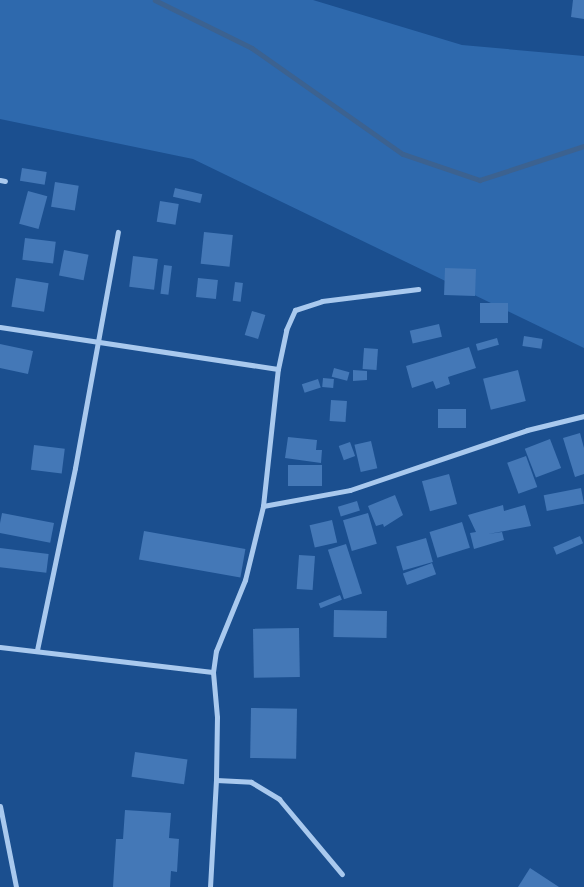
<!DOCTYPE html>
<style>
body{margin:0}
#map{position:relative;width:584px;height:887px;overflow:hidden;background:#1b4f8f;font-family:Ubuntu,sans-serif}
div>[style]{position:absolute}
.green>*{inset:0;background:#2e69ad}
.stream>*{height:4.5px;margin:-2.25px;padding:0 2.25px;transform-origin:2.25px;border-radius:2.25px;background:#3c6290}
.building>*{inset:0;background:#4478b7;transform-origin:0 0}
.street>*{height:5px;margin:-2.5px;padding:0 2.5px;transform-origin:2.5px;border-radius:2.5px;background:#a9c9ee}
span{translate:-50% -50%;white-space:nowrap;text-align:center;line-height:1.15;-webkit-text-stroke:4.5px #1b4f8f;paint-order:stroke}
</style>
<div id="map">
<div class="green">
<i style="clip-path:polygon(0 0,313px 0,462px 45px,584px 56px,584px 348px,193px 159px,0 119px)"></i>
</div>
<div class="stream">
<i style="left:155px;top:0;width:108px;rotate:26.3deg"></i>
<i style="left:252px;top:48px;width:184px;rotate:35.1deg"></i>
<i style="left:403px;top:154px;width:81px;rotate:18.7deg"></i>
<i style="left:480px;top:180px;width:109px;rotate:-18.1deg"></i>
</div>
<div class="building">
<i style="clip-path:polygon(573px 0,584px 0,584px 19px,571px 17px)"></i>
<i style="left:22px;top:168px;width:25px;height:13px;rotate:9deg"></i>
<i style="left:55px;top:182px;width:24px;height:25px;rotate:9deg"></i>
<i style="left:175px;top:188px;width:28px;height:9px;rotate:13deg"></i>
<i style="left:28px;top:191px;width:20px;height:34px;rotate:15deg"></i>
<i style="left:160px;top:201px;width:19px;height:21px;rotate:9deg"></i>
<i style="left:204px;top:232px;width:29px;height:32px;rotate:6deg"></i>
<i style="left:25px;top:238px;width:31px;height:22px;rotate:7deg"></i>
<i style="left:64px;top:250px;width:25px;height:26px;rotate:11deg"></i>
<i style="left:133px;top:256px;width:25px;height:31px;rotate:7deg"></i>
<i style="left:164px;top:265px;width:8px;height:29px;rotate:7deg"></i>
<i style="left:445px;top:268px;width:31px;height:27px;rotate:2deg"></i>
<i style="left:16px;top:278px;width:33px;height:29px;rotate:9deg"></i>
<i style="left:198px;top:278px;width:20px;height:19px;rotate:6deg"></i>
<i style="left:235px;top:282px;width:8px;height:19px;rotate:7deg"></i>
<i style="left:508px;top:303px;width:20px;height:28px;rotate:90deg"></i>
<i style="left:252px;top:311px;width:14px;height:25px;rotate:17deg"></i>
<i style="left:439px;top:324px;width:13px;height:30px;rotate:77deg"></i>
<i style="left:524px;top:336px;width:19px;height:10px;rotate:9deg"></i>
<i style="left:497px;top:338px;width:7px;height:22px;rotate:74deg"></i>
<i style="clip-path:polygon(0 344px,33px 351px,28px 374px,0 368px)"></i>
<i style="clip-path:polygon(469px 347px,476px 368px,448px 377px,450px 384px,436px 389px,433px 381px,412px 388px,406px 366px)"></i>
<i style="left:364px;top:348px;width:14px;height:21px;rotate:4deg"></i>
<i style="left:334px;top:368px;width:16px;height:9px;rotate:15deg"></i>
<i style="clip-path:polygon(353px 370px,367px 371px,367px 380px,353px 381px)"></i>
<i style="left:518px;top:370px;width:32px;height:36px;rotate:76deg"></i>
<i style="left:323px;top:378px;width:11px;height:9px;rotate:5deg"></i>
<i style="left:318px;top:379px;width:9px;height:17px;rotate:72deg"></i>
<i style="left:331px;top:400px;width:16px;height:21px;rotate:4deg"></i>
<i style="left:438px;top:409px;width:28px;height:19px"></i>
<i style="clip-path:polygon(580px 433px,584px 448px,584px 474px,575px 477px,563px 438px)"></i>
<i style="clip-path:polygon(288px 437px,317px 440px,316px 450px,322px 450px,321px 463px,285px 458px)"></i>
<i style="left:550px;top:439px;width:31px;height:27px;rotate:69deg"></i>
<i style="left:371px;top:441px;width:28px;height:17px;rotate:77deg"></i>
<i style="left:350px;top:442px;width:15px;height:12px;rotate:70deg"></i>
<i style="left:34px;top:445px;width:31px;height:25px;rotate:7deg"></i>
<i style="left:526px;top:456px;width:33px;height:20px;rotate:70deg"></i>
<i style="left:288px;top:465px;width:34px;height:21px"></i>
<i style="left:449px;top:474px;width:31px;height:28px;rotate:75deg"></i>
<i style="left:581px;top:488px;width:16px;height:38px;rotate:79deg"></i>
<i style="clip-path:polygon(395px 495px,403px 515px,384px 527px,383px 524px,376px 526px,368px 506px)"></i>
<i style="left:357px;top:501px;width:10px;height:20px;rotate:73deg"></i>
<i style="clip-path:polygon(503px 505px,504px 511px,525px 505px,531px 526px,488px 534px,502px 532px,504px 540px,474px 549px,470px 533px,476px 532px,468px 515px)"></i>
<i style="left:2px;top:513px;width:53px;height:20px;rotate:11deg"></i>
<i style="left:368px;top:513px;width:32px;height:26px;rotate:74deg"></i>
<i style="left:332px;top:520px;width:23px;height:23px;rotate:77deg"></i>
<i style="left:462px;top:522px;width:27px;height:34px;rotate:73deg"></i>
<i style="left:144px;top:531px;width:103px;height:29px;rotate:10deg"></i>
<i style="left:580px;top:536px;width:8px;height:29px;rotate:67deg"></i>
<i style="left:426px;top:538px;width:25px;height:31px;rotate:74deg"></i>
<i style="left:346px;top:544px;width:52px;height:19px;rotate:72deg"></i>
<i style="left:0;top:548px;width:49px;height:19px;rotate:7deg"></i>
<i style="left:299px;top:555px;width:16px;height:34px;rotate:4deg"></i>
<i style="left:432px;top:563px;width:12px;height:31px;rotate:70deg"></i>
<i style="left:340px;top:595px;width:5px;height:23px;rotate:68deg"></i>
<i style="left:334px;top:610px;width:53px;height:27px;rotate:1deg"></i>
<i style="left:299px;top:628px;width:49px;height:46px;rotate:89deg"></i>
<i style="left:251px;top:708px;width:46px;height:50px;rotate:1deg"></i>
<i style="left:135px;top:752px;width:53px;height:25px;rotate:8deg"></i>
<i style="clip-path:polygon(125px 810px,171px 813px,169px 838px,179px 839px,177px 872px,171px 871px,170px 887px,113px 887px,116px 839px,123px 839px)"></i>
<i style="clip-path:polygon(530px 868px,559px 887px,518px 887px)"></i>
</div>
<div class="street">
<i style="left:0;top:180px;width:5px;rotate:11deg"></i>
<i style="left:0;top:327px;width:281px;rotate:8.6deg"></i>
<i style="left:263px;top:506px;width:88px;rotate:-10.4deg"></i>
<i style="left:350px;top:490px;width:187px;rotate:-18.7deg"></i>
<i style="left:527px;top:430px;width:59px;rotate:-13.8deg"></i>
<i style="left:0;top:647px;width:214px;rotate:6.7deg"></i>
<i style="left:37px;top:650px;width:186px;rotate:-78.2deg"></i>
<i style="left:75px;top:468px;width:240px;rotate:-79.7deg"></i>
<i style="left:216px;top:780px;width:35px;rotate:3deg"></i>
<i style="left:251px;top:782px;width:33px;rotate:31deg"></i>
<i style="left:279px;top:799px;width:98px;rotate:50deg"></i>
<i style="left:0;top:806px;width:83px;rotate:78.8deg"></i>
<i style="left:210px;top:887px;width:107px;rotate:-86.8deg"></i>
<i style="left:216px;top:780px;width:63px;rotate:-89.1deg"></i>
<i style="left:217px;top:717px;width:45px;rotate:-95.1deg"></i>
<i style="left:213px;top:672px;width:21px;rotate:-82deg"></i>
<i style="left:216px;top:651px;width:77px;rotate:-67.8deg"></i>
<i style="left:245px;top:580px;width:76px;rotate:-76.3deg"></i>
<i style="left:263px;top:506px;width:138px;rotate:-83.8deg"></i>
<i style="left:278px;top:369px;width:40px;rotate:-78deg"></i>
<i style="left:286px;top:330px;width:22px;rotate:-66deg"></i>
<i style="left:295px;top:310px;width:28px;rotate:-18deg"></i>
<i style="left:322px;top:301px;width:97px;rotate:-7.1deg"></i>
</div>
</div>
